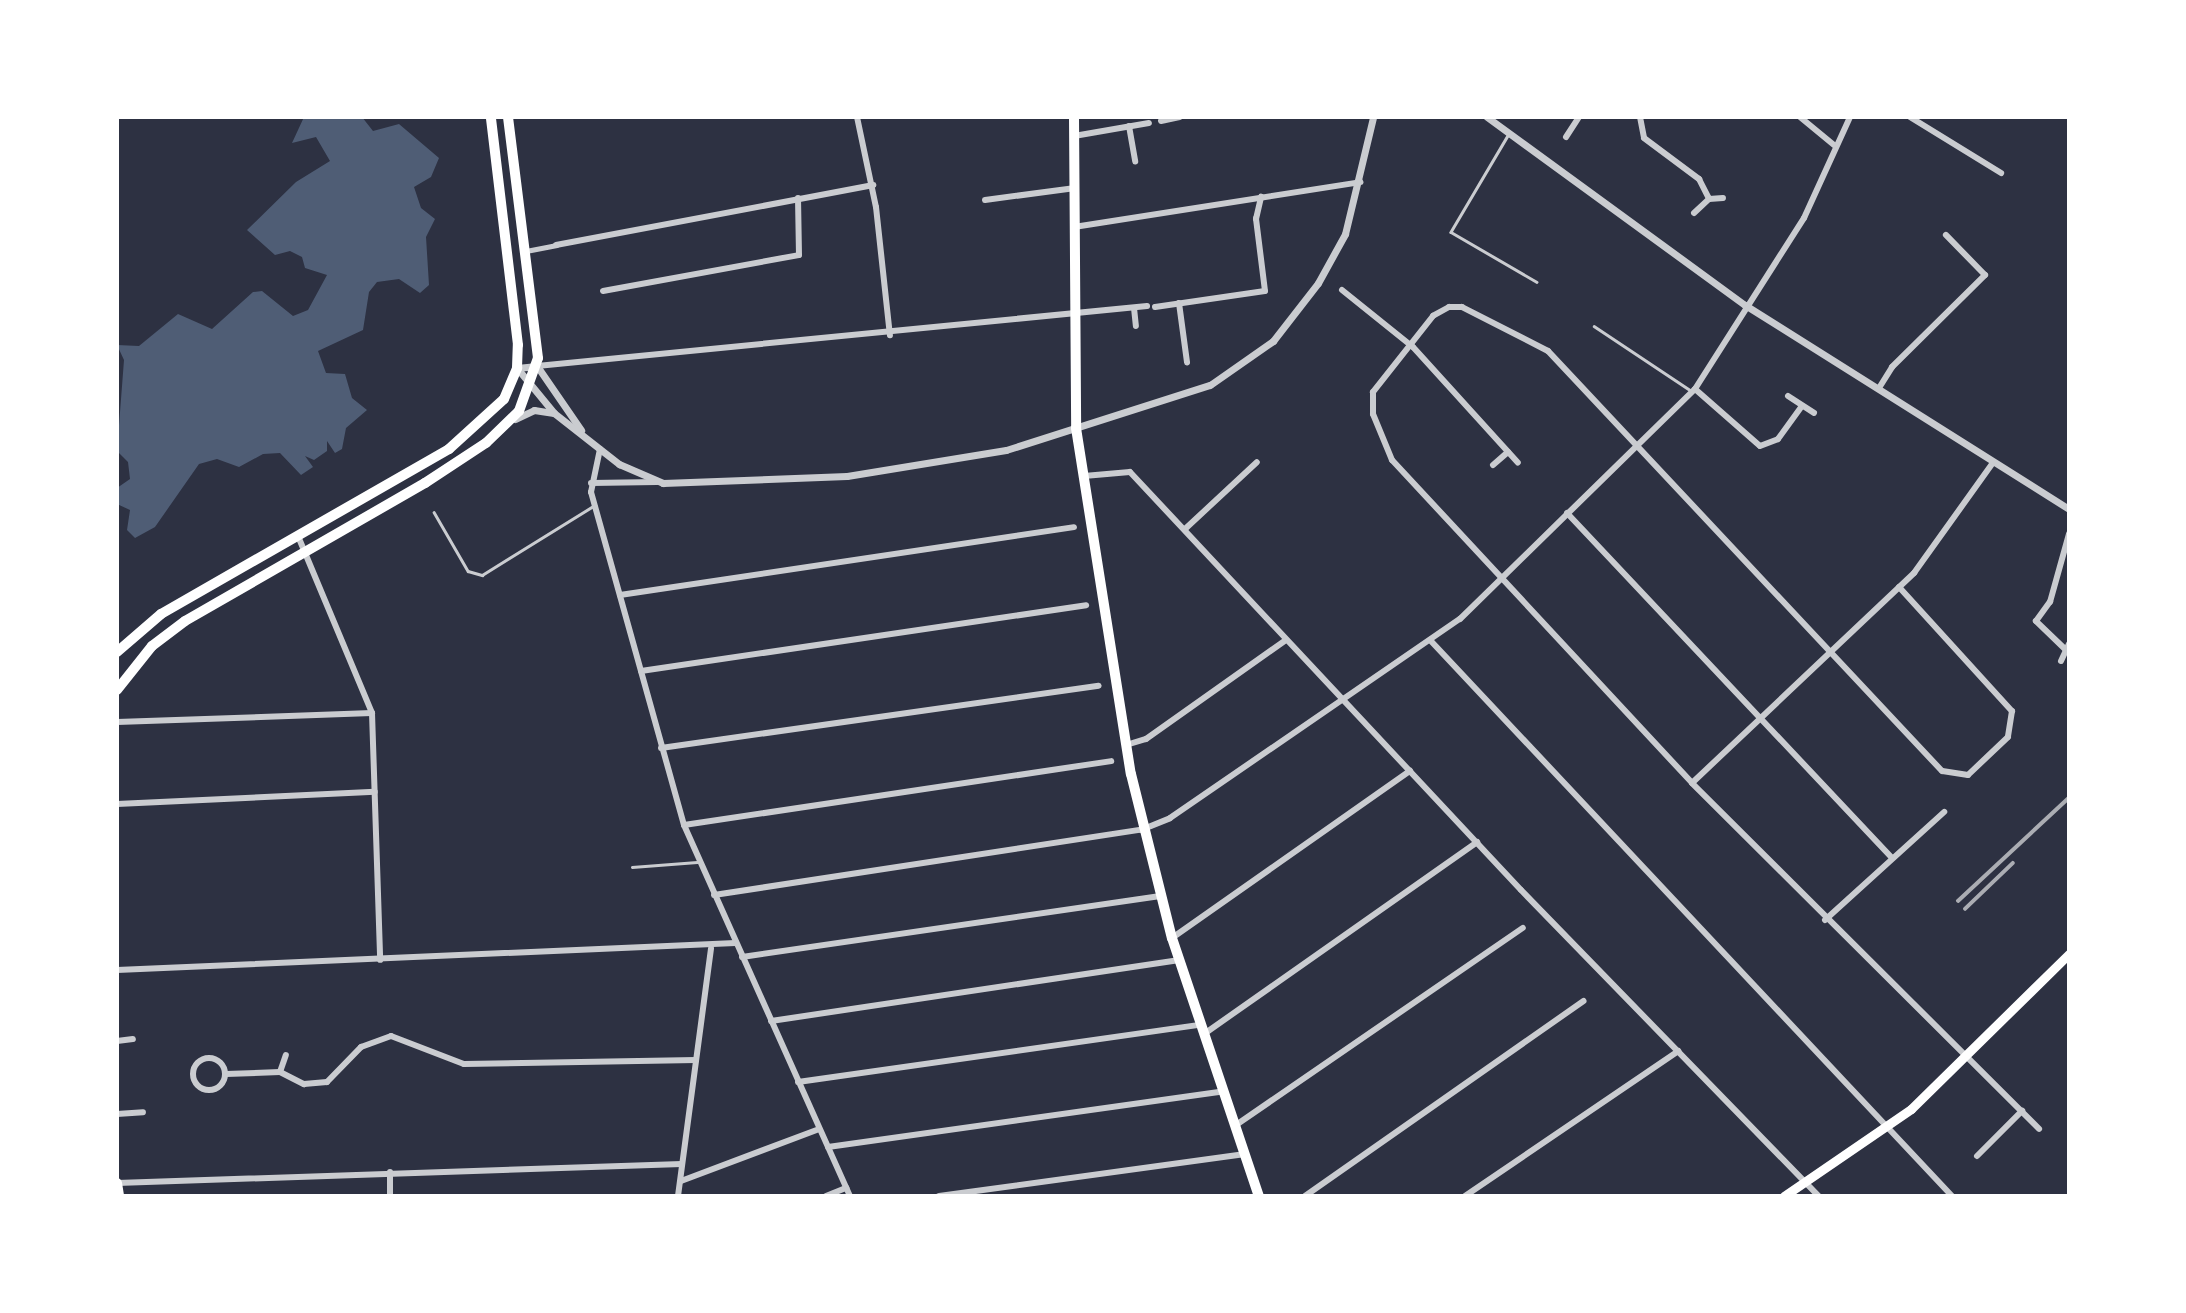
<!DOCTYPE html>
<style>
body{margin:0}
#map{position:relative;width:2186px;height:1313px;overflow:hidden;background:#2d3142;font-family:"Open Sans",sans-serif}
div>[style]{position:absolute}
.water>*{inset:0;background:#4f5d75}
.service>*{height:2.5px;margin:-1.25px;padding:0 1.25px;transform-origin:1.25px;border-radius:1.25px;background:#caccd0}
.pedestrian>*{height:4.5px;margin:-2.25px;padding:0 2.25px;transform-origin:2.25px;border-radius:2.25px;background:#caccd0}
.minor>*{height:6px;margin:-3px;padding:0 3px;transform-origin:3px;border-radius:3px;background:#caccd0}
.minor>.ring{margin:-3px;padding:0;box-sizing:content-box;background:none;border:6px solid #caccd0;border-radius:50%}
.tertiary>*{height:7px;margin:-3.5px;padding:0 3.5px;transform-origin:3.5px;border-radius:3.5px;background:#caccd0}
.primary>*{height:9px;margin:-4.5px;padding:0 4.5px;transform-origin:4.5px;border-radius:4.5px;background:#fff}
.trunk>*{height:10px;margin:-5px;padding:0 5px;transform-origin:5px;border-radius:5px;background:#fff}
.rail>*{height:3.5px;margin:-1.75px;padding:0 1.75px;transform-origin:1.75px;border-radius:1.75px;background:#abadb3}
span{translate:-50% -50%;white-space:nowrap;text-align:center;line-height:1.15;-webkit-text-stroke:7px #fff;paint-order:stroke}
.frame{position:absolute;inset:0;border:119px solid #fff;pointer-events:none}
</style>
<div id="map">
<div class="water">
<i style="clip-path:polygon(304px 117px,362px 117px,373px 131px,399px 124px,439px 158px,431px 177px,414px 187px,421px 208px,435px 219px,426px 237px,429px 285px,420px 293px,399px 279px,377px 282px,369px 292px,363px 330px,318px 351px,326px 373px,345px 374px,352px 398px,367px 410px,346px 428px,342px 449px,335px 453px,327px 441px,327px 451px,314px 460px,305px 456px,313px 467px,301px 475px,280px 453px,263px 454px,239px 467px,217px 459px,199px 464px,155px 527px,135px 538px,127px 530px,130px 510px,117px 504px,117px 488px,130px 479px,128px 462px,117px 451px,124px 360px,117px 345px,139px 346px,178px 314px,212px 329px,253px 292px,262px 291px,293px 316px,308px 310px,327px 275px,305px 268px,302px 257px,290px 251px,275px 255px,247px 230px,296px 182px,330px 161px,316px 137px,292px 143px)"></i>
</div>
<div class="service">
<i style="left:1509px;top:134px;width:114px;rotate:120.6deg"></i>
<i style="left:1451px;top:232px;width:99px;rotate:30.2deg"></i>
<i style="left:1594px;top:326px;width:115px;rotate:33.7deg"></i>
<i style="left:434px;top:512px;width:68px;rotate:60deg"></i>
<i style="left:468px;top:571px;width:15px;rotate:16deg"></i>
<i style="left:482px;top:575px;width:133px;rotate:-31.8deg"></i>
<i style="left:632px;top:867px;width:65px;rotate:-4.4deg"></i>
</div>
<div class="pedestrian">
<i style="left:526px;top:251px;width:31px;rotate:-11deg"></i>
</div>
<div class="minor">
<i style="left:857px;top:117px;width:92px;rotate:78.1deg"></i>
<i style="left:876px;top:207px;width:129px;rotate:83.8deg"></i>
<i style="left:1640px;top:117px;width:21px;rotate:79deg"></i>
<i style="left:1644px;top:138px;width:69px;rotate:36.7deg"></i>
<i style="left:1699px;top:179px;width:22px;rotate:63deg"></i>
<i style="left:1800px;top:117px;width:44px;rotate:39.5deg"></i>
<i style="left:1910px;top:117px;width:107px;rotate:31.6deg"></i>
<i style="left:1161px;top:121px;width:19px;rotate:-12deg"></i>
<i style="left:1129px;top:126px;width:36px;rotate:80deg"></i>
<i style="left:1074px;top:136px;width:76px;rotate:-9.8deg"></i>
<i style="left:1566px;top:137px;width:24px;rotate:-57deg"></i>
<i style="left:985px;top:200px;width:91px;rotate:-7.6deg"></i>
<i style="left:1694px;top:213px;width:21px;rotate:-43deg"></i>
<i style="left:1709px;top:199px;width:14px;rotate:-4deg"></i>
<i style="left:1074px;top:227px;width:290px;rotate:-8.9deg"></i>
<i style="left:556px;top:245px;width:323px;rotate:-10.7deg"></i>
<i style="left:1342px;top:290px;width:91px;rotate:38.8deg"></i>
<i style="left:1413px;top:347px;width:156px;rotate:47.8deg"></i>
<i style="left:603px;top:291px;width:199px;rotate:-10.4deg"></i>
<i style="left:799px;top:255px;width:57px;rotate:-91deg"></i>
<i style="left:1179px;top:303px;width:60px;rotate:82.3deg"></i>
<i style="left:1155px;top:307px;width:111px;rotate:-8.3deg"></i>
<i style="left:1265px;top:291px;width:73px;rotate:-97.1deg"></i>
<i style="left:1256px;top:219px;width:23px;rotate:-77deg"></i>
<i style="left:1134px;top:308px;width:18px;rotate:84deg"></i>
<i style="left:537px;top:366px;width:613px;rotate:-5.62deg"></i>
<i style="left:1879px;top:388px;width:25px;rotate:-58deg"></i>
<i style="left:1892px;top:367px;width:131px;rotate:-44.7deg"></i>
<i style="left:1985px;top:275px;width:56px;rotate:-134.3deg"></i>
<i style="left:1695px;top:389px;width:86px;rotate:41.2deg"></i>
<i style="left:1760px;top:446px;width:19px;rotate:-21deg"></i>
<i style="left:1778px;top:439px;width:41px;rotate:-54deg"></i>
<i style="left:1788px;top:396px;width:31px;rotate:33deg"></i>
<i style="left:600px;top:449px;width:44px;rotate:101.8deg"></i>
<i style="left:591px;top:492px;width:346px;rotate:74.4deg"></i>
<i style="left:684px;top:825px;width:406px;rotate:65.9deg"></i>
<i style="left:1493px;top:465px;width:20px;rotate:-41deg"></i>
<i style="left:1084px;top:476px;width:46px;rotate:-5deg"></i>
<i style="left:1130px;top:472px;width:572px;rotate:46.91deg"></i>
<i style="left:1521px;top:890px;width:427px;rotate:45.8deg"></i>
<i style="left:591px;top:483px;width:66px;rotate:-0.9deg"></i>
<i style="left:1567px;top:513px;width:474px;rotate:46.7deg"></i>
<i style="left:1185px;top:529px;width:98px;rotate:-42.9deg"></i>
<i style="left:298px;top:536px;width:192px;rotate:67.3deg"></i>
<i style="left:372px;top:713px;width:247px;rotate:88.1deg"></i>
<i style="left:1899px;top:587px;width:168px;rotate:47.7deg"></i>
<i style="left:2012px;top:711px;width:26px;rotate:99deg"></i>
<i style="left:2008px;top:737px;width:55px;rotate:136.5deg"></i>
<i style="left:1968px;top:775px;width:26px;rotate:-171deg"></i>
<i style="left:1942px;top:771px;width:576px;rotate:-133.17deg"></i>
<i style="left:1548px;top:351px;width:97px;rotate:-152.9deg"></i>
<i style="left:1462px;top:307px;width:13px;rotate:180deg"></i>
<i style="left:1449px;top:307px;width:18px;rotate:151deg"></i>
<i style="left:1433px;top:316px;width:97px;rotate:128.3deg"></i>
<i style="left:1373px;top:392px;width:22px;rotate:90deg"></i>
<i style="left:1373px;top:414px;width:50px;rotate:67.6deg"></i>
<i style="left:1392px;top:460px;width:441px;rotate:47.1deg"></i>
<i style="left:1692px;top:783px;width:490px;rotate:44.9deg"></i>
<i style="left:620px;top:595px;width:459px;rotate:-8.5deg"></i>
<i style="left:1430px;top:640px;width:763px;rotate:46.81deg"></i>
<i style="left:2066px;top:650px;width:42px;rotate:-136deg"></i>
<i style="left:2036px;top:621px;width:24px;rotate:-54deg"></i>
<i style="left:2050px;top:602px;width:71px;rotate:-74.4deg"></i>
<i style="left:2061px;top:661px;width:19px;rotate:-65deg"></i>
<i style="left:641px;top:671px;width:450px;rotate:-8.4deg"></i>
<i style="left:117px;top:722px;width:255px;rotate:-2deg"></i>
<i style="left:1126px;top:745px;width:21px;rotate:-17deg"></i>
<i style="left:1146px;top:739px;width:171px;rotate:-35.3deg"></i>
<i style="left:661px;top:748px;width:442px;rotate:-8.1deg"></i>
<i style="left:1692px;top:783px;width:306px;rotate:-43.4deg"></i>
<i style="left:1914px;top:573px;width:134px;rotate:-54.4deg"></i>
<i style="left:117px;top:804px;width:258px;rotate:-2.7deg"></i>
<i style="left:684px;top:825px;width:432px;rotate:-8.5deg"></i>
<i style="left:714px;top:895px;width:432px;rotate:-8.7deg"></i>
<i style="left:1141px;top:830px;width:31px;rotate:-22deg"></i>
<i style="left:1170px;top:818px;width:352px;rotate:-34.5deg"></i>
<i style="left:1460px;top:619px;width:329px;rotate:-44.4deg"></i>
<i style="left:1695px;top:389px;width:203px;rotate:-57.5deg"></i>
<i style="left:1804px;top:218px;width:111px;rotate:-65.5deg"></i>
<i style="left:1825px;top:920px;width:161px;rotate:-42.2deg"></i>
<i style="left:1172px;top:938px;width:291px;rotate:-35.1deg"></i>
<i style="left:742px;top:957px;width:421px;rotate:-8.3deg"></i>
<i style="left:117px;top:970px;width:619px;rotate:-2.5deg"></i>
<i style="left:771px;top:1021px;width:413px;rotate:-8.5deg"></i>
<i style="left:1204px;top:1034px;width:334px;rotate:-35.1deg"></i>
<i style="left:117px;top:1041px;width:16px;rotate:-7deg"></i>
<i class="ring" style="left:193px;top:1058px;width:26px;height:26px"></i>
<i style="left:280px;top:1072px;width:18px;rotate:-71deg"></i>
<i style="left:226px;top:1074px;width:54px;rotate:-2.1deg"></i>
<i style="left:280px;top:1072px;width:27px;rotate:27deg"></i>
<i style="left:304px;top:1084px;width:23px;rotate:-5deg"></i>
<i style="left:327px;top:1082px;width:49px;rotate:-45.8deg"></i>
<i style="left:361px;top:1047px;width:32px;rotate:-20deg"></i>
<i style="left:391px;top:1036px;width:78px;rotate:21deg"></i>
<i style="left:464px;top:1064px;width:232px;rotate:-1deg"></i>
<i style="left:798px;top:1082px;width:407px;rotate:-8.1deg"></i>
<i style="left:117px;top:1114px;width:26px;rotate:-4deg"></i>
<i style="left:1236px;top:1125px;width:348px;rotate:-34.5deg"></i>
<i style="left:828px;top:1147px;width:400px;rotate:-8deg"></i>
<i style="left:1977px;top:1156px;width:64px;rotate:-45deg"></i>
<i style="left:390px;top:1172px;width:24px;rotate:90deg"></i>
<i style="left:681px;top:1181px;width:147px;rotate:-20.6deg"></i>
<i style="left:117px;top:1183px;width:565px;rotate:-1.93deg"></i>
<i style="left:678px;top:1196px;width:250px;rotate:-82.4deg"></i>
<i style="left:826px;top:1196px;width:22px;rotate:-22deg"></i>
<i style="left:939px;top:1196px;width:309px;rotate:-7.8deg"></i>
<i style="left:1305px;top:1196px;width:340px;rotate:-35deg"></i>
<i style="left:1465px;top:1196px;width:258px;rotate:-34.2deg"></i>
</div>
<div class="tertiary">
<i style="left:1487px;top:117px;width:319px;rotate:36.1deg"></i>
<i style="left:1745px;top:305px;width:383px;rotate:32.2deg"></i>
<i style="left:517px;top:368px;width:58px;rotate:50.6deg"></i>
<i style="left:554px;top:413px;width:83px;rotate:38.1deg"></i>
<i style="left:619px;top:464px;width:48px;rotate:23.4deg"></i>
<i style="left:663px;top:483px;width:184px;rotate:-2.2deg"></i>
<i style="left:847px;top:476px;width:161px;rotate:-9.3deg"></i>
<i style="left:1006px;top:450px;width:214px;rotate:-17.7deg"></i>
<i style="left:1210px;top:385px;width:77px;rotate:-34.9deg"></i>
<i style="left:1273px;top:341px;width:73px;rotate:-52.2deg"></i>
<i style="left:1318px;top:283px;width:56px;rotate:-61.1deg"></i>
<i style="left:1345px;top:234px;width:120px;rotate:-76.5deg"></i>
<i style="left:517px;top:368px;width:20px;rotate:-6deg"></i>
<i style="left:537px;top:366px;width:78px;rotate:55.5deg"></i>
<i style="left:515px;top:419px;width:21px;rotate:-25deg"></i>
<i style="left:534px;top:410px;width:20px;rotate:9deg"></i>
</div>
<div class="primary">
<i style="left:1784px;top:1196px;width:154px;rotate:-34.4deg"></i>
<i style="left:1911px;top:1109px;width:221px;rotate:-44.5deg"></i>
</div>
<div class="trunk">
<i style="left:1074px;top:117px;width:311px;rotate:89.6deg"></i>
<i style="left:1076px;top:428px;width:350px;rotate:81deg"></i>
<i style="left:1131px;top:774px;width:169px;rotate:76deg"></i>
<i style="left:1172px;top:938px;width:272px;rotate:71.4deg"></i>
<i style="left:117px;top:652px;width:58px;rotate:-40.8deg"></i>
<i style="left:161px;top:614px;width:332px;rotate:-29.8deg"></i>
<i style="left:449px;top:449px;width:74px;rotate:-42.3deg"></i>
<i style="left:504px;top:399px;width:34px;rotate:-67deg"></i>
<i style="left:517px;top:368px;width:23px;rotate:-88deg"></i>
<i style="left:518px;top:345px;width:230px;rotate:-96.8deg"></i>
<i style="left:117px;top:690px;width:56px;rotate:-51.5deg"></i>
<i style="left:152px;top:646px;width:41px;rotate:-37.1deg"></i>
<i style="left:185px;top:621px;width:277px;rotate:-29.9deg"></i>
<i style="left:425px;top:483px;width:73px;rotate:-33.3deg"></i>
<i style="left:486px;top:443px;width:46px;rotate:-44.1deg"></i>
<i style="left:519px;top:411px;width:56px;rotate:-70.3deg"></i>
<i style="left:538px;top:358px;width:243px;rotate:-97.1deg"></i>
<i style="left:117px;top:1183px;width:13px;rotate:81deg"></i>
</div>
<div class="rail">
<i style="left:1958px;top:901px;width:151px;rotate:-42.9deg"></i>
<i style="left:1965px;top:909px;width:66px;rotate:-43.8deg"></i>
</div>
<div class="frame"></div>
</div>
